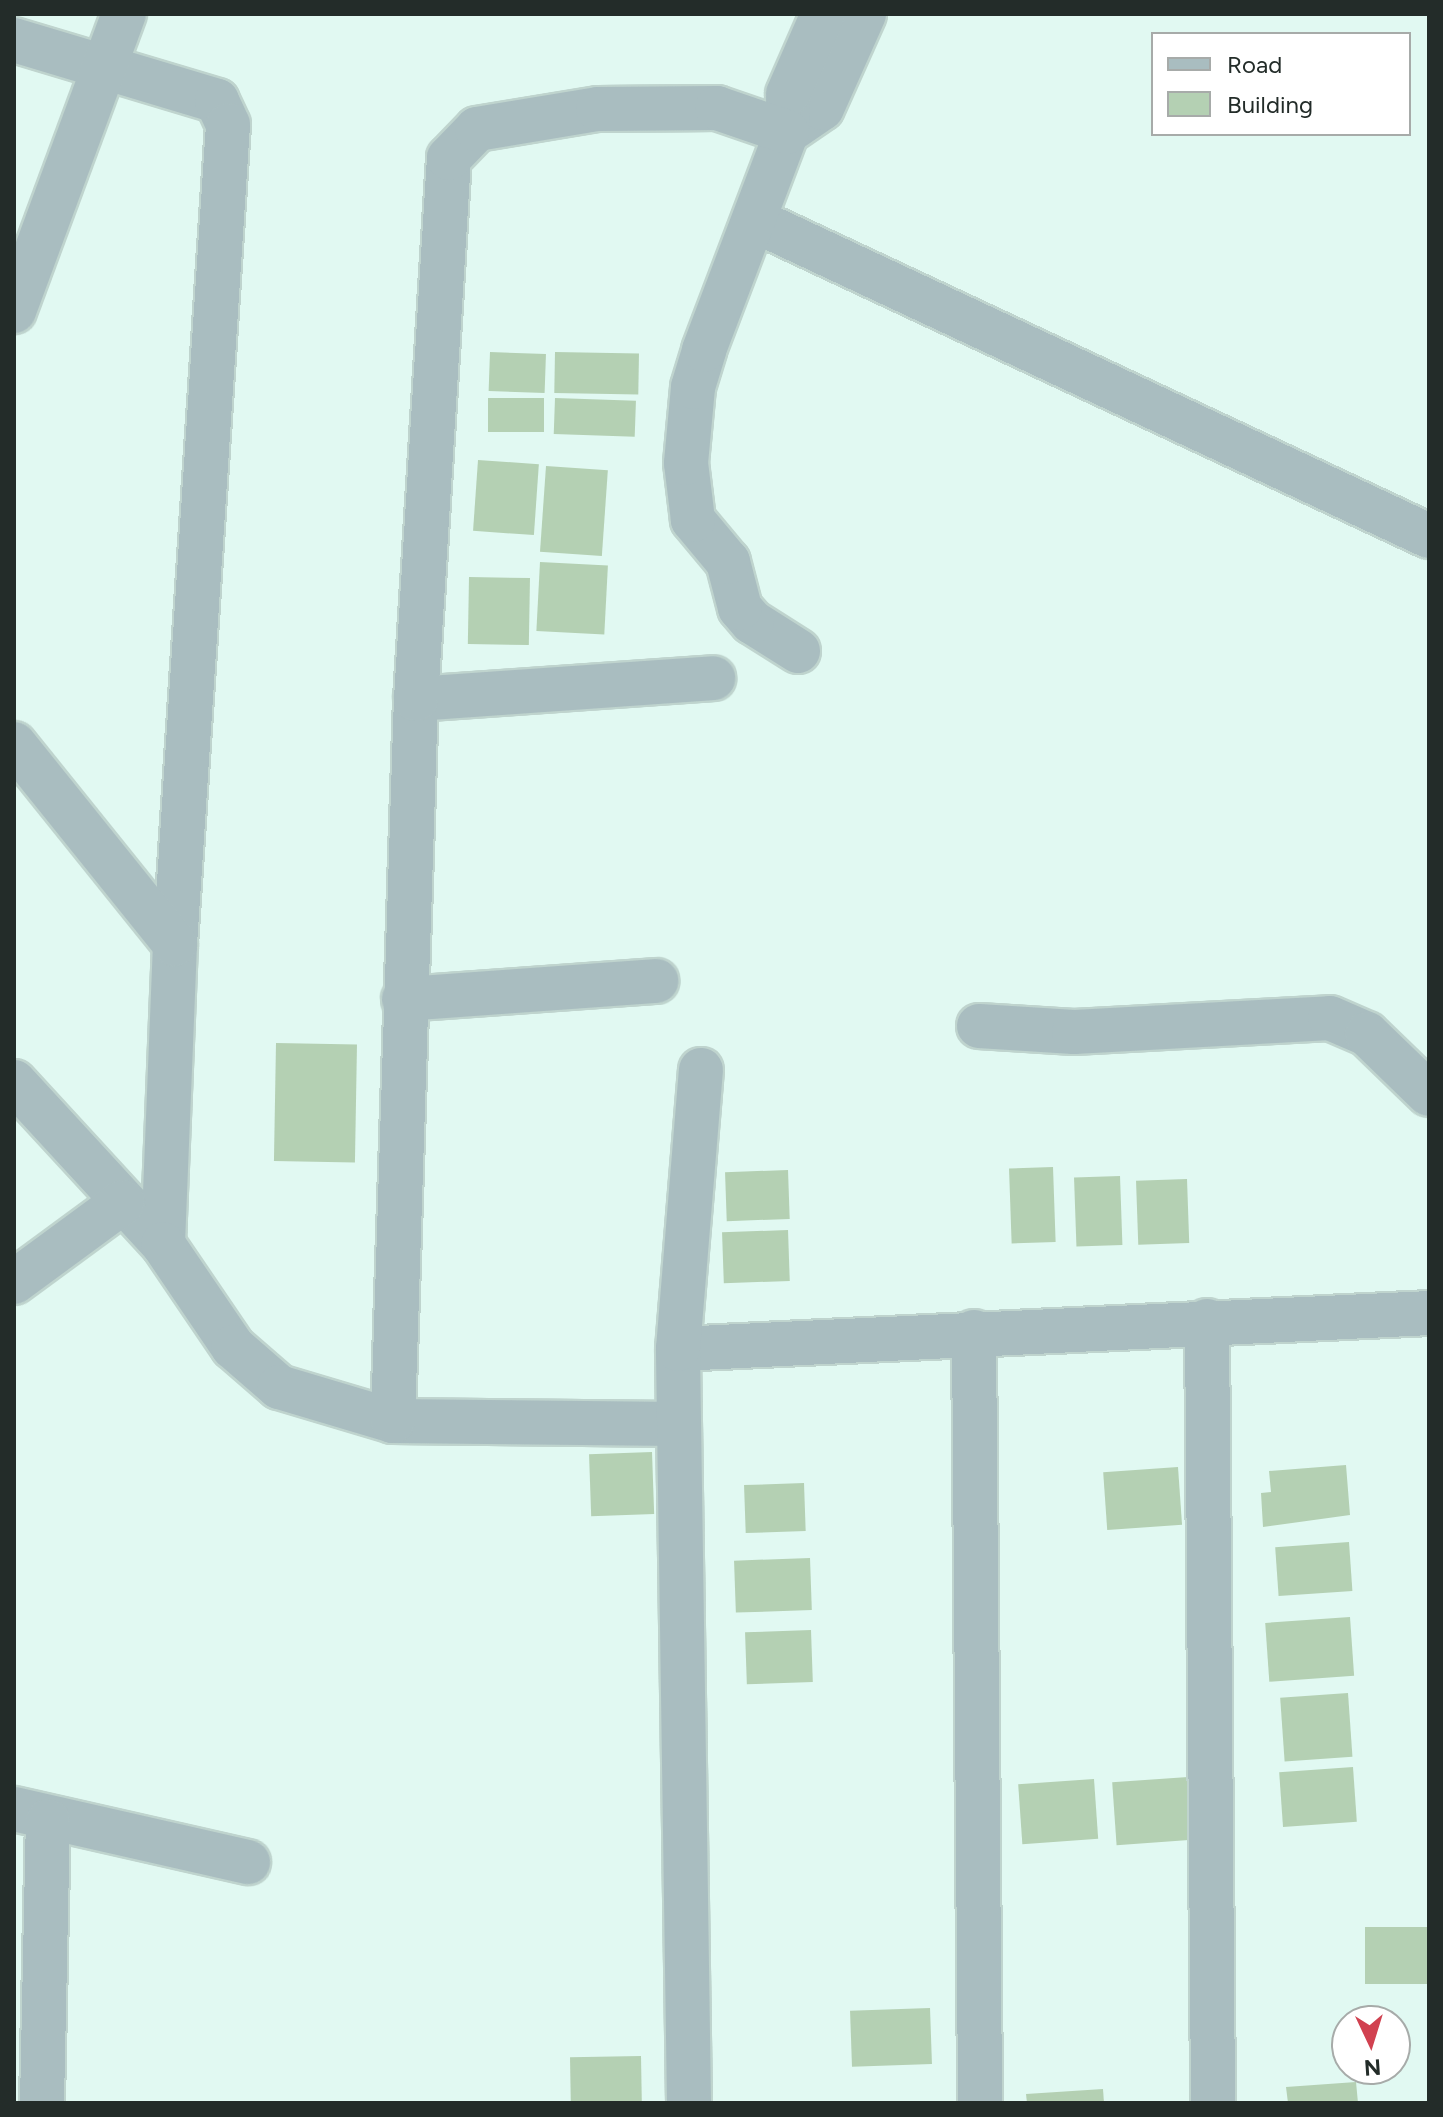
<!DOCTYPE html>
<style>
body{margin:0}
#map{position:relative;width:1443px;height:2117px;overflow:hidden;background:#e1f9f2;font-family:Figtree,sans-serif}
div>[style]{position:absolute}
.building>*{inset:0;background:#b4d0b3;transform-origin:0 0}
.roads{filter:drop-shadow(2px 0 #bfd4ce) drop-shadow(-2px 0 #bfd4ce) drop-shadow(0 2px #bfd4ce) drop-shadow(0 -2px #bfd4ce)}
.minor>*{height:44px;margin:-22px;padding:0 22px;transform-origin:22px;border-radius:22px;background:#a9bdc0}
span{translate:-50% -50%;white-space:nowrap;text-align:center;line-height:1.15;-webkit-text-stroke:8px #fff;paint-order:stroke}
.frame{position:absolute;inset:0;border:16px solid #232c29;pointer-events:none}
.legend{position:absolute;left:1151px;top:32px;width:260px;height:104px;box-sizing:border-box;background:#fff;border:2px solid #a7aba9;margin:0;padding:10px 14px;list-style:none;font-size:24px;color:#232c29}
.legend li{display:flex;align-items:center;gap:16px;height:40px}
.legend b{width:40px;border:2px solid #a7aba9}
.north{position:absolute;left:1331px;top:2005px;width:80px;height:80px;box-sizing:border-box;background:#fff;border:2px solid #a7aba9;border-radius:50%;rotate:176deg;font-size:22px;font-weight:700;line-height:32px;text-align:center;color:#232c29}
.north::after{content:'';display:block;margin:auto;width:28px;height:36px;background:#d14150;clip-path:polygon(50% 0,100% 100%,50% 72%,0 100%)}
</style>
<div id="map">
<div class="building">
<i style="left:490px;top:352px;width:56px;height:39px;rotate:2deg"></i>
<i style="left:555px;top:352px;width:84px;height:41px;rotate:1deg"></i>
<i style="left:488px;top:398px;width:56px;height:34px"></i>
<i style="left:555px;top:398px;width:81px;height:36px;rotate:2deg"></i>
<i style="left:478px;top:460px;width:61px;height:71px;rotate:4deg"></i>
<i style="left:546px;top:466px;width:62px;height:86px;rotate:4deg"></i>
<i style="left:540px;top:562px;width:68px;height:69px;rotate:3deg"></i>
<i style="left:469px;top:577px;width:61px;height:67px;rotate:1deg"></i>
<i style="left:276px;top:1043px;width:81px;height:118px;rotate:1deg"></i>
<i style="left:1053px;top:1167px;width:75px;height:44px;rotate:88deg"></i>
<i style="left:788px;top:1170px;width:49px;height:63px;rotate:88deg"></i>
<i style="left:1120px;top:1176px;width:69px;height:46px;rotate:88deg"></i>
<i style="left:1187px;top:1179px;width:64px;height:51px;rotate:88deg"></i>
<i style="left:788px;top:1230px;width:51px;height:66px;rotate:88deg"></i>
<i style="left:652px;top:1452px;width:62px;height:63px;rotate:88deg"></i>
<i style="clip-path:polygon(1346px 1465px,1350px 1515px,1263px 1527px,1261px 1493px,1271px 1492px,1269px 1471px)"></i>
<i style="left:1178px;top:1467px;width:58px;height:75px;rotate:86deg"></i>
<i style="left:804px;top:1483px;width:48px;height:60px;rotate:88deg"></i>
<i style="left:1349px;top:1542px;width:49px;height:74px;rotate:86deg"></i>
<i style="left:810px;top:1558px;width:52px;height:76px;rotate:88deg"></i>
<i style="left:1350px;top:1617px;width:59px;height:85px;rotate:86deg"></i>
<i style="left:811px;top:1630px;width:52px;height:66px;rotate:88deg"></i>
<i style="left:1348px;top:1693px;width:64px;height:68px;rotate:86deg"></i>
<i style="left:1353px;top:1767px;width:55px;height:74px;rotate:86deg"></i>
<i style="left:1188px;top:1777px;width:63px;height:76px;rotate:86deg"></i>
<i style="left:1094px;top:1779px;width:60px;height:76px;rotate:86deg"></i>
<i style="left:1429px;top:1927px;width:57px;height:64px;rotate:90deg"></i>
<i style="left:930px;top:2008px;width:56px;height:80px;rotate:88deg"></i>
<i style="left:641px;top:2056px;width:47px;height:71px;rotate:89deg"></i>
<i style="clip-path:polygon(1356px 2082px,1358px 2103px,1288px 2103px,1286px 2087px)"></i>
<i style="clip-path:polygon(1103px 2089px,1104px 2103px,1027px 2103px,1026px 2094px)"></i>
</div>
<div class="roads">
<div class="minor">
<i style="left:14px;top:40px;width:212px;rotate:16.7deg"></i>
<i style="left:217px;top:101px;width:26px;rotate:65deg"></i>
<i style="left:228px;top:125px;width:821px;rotate:93.7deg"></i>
<i style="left:175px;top:944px;width:300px;rotate:92.3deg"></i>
<i style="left:787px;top:132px;width:42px;rotate:-34.4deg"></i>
<i style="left:822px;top:108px;width:103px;rotate:-65.9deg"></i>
<i style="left:754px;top:220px;width:745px;rotate:25.09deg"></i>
<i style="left:14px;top:311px;width:317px;rotate:-69.7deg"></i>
<i style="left:798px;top:651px;width:54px;rotate:-147.8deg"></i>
<i style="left:752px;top:622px;width:18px;rotate:-131deg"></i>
<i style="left:740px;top:608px;width:48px;rotate:-104.6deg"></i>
<i style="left:728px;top:562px;width:55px;rotate:-129.8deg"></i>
<i style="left:693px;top:520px;width:57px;rotate:-97deg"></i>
<i style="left:686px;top:463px;width:76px;rotate:-84.7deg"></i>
<i style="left:693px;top:387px;width:39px;rotate:-73deg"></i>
<i style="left:704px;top:350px;width:233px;rotate:-69.2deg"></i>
<i style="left:787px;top:132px;width:38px;rotate:-88deg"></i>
<i style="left:788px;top:94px;width:87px;rotate:-66.4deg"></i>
<i style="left:416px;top:699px;width:298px;rotate:-4deg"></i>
<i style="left:14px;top:744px;width:257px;rotate:51.2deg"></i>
<i style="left:404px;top:999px;width:253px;rotate:-4.1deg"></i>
<i style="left:979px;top:1026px;width:95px;rotate:3.6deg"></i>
<i style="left:1074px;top:1032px;width:256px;rotate:-3.1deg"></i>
<i style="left:1330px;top:1018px;width:40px;rotate:23.4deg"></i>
<i style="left:1367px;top:1034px;width:86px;rotate:44.1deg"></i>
<i style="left:14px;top:1082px;width:220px;rotate:47.4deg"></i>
<i style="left:163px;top:1244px;width:125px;rotate:55.8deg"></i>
<i style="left:233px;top:1347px;width:61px;rotate:41deg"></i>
<i style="left:279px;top:1387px;width:119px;rotate:16.6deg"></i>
<i style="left:393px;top:1421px;width:285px;rotate:0.6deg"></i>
<i style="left:14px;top:1282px;width:135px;rotate:-36.3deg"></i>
<i style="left:1207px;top:1321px;width:782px;rotate:89.56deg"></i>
<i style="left:974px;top:1332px;width:771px;rotate:89.55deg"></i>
<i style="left:678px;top:1349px;width:752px;rotate:-2.74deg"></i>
<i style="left:393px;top:1421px;width:722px;rotate:-88.18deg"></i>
<i style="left:416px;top:699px;width:542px;rotate:-86.51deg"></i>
<i style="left:449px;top:158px;width:40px;rotate:-46deg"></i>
<i style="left:477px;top:129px;width:123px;rotate:-9.4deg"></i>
<i style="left:598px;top:109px;width:119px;rotate:-0.5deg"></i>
<i style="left:717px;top:108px;width:74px;rotate:18.9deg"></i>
<i style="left:14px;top:1809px;width:240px;rotate:12.8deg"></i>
<i style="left:42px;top:2103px;width:282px;rotate:-88.8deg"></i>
<i style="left:689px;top:2103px;width:754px;rotate:-90.84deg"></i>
<i style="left:678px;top:1349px;width:280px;rotate:-85.3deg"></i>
</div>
</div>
<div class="frame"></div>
<ul class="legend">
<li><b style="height:10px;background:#a9bdc0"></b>Road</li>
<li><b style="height:22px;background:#b4d0b3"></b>Building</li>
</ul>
<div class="north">N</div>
</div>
